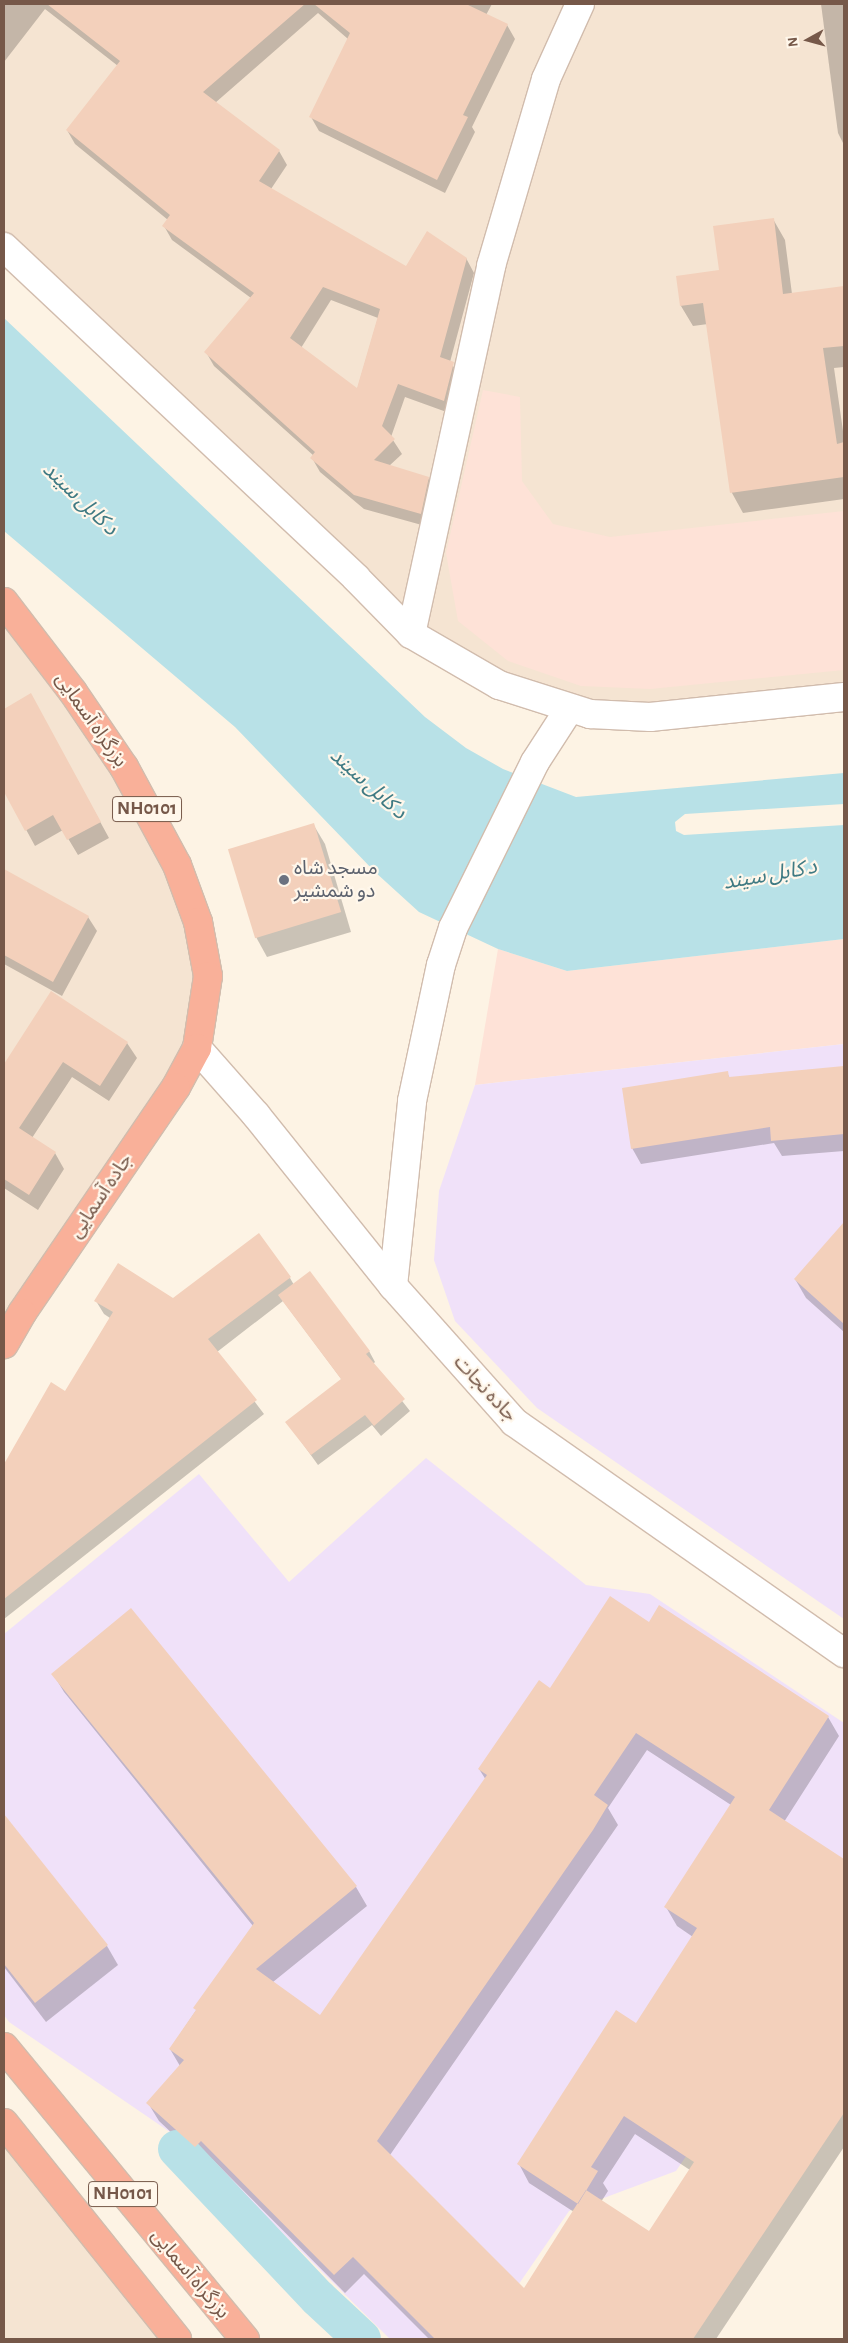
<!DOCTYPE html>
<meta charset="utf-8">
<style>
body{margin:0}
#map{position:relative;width:848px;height:2343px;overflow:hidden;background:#fdf3e4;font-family:"Alegreya Sans","Noto Sans Arabic",sans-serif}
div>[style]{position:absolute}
.residential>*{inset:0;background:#f5e4d2}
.commercial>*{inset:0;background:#fee2d7}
.education>*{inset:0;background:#f0e1f9}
.water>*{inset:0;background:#b8e1e7}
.shadow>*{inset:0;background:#0003}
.canal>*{height:38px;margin:-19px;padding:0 19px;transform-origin:19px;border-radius:19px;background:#b8e1e7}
.building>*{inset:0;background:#f3d0bb;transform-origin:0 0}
.roads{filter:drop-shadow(1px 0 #d1bcad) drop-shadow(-1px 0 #d1bcad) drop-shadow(0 1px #d1bcad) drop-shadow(0 -1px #d1bcad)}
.street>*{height:28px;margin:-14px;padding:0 14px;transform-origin:14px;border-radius:14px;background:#fff}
.secondary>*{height:28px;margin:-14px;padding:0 14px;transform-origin:14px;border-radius:14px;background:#fff}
.highway>*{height:28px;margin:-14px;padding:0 14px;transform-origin:14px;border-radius:14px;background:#f9b099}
.dots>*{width:14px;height:14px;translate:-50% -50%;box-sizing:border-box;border:2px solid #fff7eb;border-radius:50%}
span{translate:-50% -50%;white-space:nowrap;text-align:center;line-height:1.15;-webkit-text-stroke:4.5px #fff7eb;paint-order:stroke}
.shield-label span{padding:1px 4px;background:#fff7eb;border:1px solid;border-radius:4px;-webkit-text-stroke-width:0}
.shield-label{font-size:19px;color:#765849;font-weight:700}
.street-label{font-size:20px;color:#765849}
.worship-label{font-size:20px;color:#5b616d}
.left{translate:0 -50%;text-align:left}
.water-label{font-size:21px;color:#3f7a83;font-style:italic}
.frame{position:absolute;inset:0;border:5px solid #765849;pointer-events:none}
.north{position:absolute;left:783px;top:15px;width:50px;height:50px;-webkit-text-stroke:4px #fff7eb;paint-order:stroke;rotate:263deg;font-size:14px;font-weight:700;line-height:20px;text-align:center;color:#765849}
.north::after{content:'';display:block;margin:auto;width:18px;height:22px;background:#765849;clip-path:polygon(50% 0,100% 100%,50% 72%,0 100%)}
</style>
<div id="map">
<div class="residential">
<i style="clip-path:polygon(4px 4px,844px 4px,844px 697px,590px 714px,411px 634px,4px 247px)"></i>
<i style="clip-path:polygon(4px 602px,73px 692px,198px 922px,197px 1048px,4px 1344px)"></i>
<i style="clip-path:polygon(4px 2123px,177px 2339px,4px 2339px)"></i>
</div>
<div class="commercial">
<i style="clip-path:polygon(483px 390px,520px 397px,522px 481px,553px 524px,610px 537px,844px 511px,844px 670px,650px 689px,581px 686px,508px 661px,458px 621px,446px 553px)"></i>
<i style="clip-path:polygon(844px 939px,844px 1044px,475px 1085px,498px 949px,567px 971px)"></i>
</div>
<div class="education">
<i style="clip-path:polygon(844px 1044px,844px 1619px,537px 1408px,455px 1321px,434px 1260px,439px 1191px,475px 1085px)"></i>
<i style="clip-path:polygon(426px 1458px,586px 1585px,650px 1594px,844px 1723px,844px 1924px,676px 2171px,569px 2211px,512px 2294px,465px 2339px,390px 2339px,205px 2156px,9px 2022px,4px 2015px,4px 1634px,199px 1474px,289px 1582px)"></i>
</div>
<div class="water">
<i style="clip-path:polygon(4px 318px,425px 717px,466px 748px,503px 769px,576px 797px,844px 773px,844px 804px,685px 814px,675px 822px,676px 831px,684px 835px,844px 825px,844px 939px,567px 971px,498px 949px,419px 912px,375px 872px,235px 727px,4px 531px)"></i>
</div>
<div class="shadow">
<i style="clip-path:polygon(evenodd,4px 4px,492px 4px,486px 15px,507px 25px,515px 39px,472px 127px,475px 132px,445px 193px,319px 131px,311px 117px,348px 39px,318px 13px,215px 103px,279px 151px,287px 165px,271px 189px,407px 268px,466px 258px,474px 273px,450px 362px,461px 377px,452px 414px,405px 397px,391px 437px,402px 454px,389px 466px,428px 478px,436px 492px,429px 527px,364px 509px,320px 472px,312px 458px,314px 456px,214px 366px,206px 352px,251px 298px,172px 240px,164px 226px,168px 220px,75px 144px,67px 130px,118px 66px,45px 9px,4px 62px,4px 4px,331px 300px,378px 318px,357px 390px,301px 348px,331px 300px)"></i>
<i style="clip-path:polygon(821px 4px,844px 4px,844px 145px,838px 133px)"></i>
<i style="clip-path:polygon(773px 219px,785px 240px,792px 294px,844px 287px,844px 367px,834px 368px,844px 438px,844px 499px,743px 513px,732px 493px,708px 324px,693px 326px,681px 306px,677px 277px,720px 271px)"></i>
<i style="clip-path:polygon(31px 695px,109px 838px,78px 855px,63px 830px,35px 846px,4px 789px,4px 710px)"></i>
<i style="clip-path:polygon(313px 824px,325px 844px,351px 932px,267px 957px,256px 937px)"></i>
<i style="clip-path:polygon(4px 871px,88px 917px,97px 931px,62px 996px,4px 964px)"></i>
<i style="clip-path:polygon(51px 993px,127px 1043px,137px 1058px,109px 1101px,72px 1077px,32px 1138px,55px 1153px,64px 1169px,38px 1210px,4px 1188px,4px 1066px)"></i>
<i style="clip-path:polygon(844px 1067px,844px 1151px,782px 1156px,774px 1143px,641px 1164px,632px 1148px,727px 1073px,730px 1078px)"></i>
<i style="clip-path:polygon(844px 1224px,844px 1332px,806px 1298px,795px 1279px)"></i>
<i style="clip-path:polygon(290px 1278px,294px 1285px,369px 1351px,375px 1362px,373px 1364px,410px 1411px,381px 1436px,372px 1425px,318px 1465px,287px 1422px,342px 1380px,283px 1301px,217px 1352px,264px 1414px,4px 1619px,4px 1467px,51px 1384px,65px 1393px,110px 1318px,104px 1314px,96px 1301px,173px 1300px)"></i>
<i style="clip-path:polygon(evenodd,131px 1610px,356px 1887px,367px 1906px,273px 1982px,321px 2017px,486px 1780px,479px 1769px,551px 1690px,649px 1623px,828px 1717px,839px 1736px,784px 1822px,844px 1861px,844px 2147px,716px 2339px,429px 2339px,364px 2274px,345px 2293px,212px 2159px,206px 2165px,159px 2121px,148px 2103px,180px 2066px,170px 2049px,253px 1926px,64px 1692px,53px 1674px,131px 1610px,647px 1750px,731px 1805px,666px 1907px,677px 1926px,693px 1937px,637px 2025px,519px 2164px,529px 2183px,574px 2212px,524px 2290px,390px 2155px,618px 1825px,608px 1808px,647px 1750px,131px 1610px,635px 2134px,690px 2170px,650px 2233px,601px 2202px,608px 2191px,603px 2183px,635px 2134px)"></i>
<i style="clip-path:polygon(4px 1816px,107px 1946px,118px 1965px,46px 2022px,4px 1967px)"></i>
</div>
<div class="canal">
<i style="left:177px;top:2149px;width:205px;rotate:46.6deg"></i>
<i style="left:318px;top:2298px;width:60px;rotate:43deg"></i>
</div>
<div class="building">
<i style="clip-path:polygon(evenodd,47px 4px,305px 4px,203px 92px,280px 150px,259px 181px,406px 266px,427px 231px,467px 258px,440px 357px,454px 362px,444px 401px,398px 384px,382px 426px,395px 439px,374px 460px,429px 477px,421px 514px,354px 495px,310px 458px,315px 452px,204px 352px,254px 293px,162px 226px,170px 215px,66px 130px,120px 61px,47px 4px,323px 287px,380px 309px,357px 388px,290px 338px,323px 287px)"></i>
<i style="clip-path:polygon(314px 4px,466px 4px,508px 24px,463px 115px,468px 117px,437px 180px,309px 117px,350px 33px)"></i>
<i style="clip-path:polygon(774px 218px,783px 294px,844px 286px,844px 346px,823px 348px,837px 444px,844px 442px,844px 477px,730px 493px,703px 303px,680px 306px,676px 276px,719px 270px,713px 226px)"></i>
<i style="clip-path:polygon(31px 693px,101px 822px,67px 840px,53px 815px,25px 831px,4px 792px,4px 709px)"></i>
<i style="left:314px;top:823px;width:93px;height:90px;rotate:73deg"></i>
<i style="clip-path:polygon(4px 869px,89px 916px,53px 982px,4px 955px)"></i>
<i style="clip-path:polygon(51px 991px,128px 1042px,100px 1086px,63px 1062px,19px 1128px,56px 1152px,29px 1195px,4px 1179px,4px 1064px)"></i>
<i style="clip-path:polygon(844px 1066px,844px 1134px,771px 1141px,770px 1127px,631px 1149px,622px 1088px,728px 1071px,729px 1077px)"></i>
<i style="clip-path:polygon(844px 1222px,844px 1324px,794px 1279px)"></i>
<i style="clip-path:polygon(259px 1233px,291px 1277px,208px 1339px,257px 1400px,4px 1599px,4px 1464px,51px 1382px,65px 1391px,113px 1312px,94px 1301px,118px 1263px,173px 1298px)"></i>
<i style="clip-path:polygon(310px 1271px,370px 1351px,366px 1354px,405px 1399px,374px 1426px,365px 1415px,311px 1455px,285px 1422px,341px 1379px,278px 1295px)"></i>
<i style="clip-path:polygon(evenodd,610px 1596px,649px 1622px,659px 1605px,829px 1716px,769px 1810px,844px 1859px,844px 2113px,693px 2339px,435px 2339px,353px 2257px,334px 2275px,201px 2141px,195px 2147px,146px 2103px,184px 2060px,169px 2049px,196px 2010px,193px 2008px,254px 1923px,51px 1674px,131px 1608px,357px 1886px,256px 1969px,320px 2015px,487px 1775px,478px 1769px,539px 1680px,550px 1688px,610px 1596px,636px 1733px,735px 1797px,664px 1907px,697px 1928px,636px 2023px,616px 2010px,517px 2164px,578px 2204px,598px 2171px,591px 2167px,624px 2116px,694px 2162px,649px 2231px,586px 2190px,524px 2288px,377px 2141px,593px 1830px,608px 1805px,594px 1795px,636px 1733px)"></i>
<i style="clip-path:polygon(4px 1814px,108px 1945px,35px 2003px,4px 1964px)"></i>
</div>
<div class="roads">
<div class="street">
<i style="left:411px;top:634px;width:377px;rotate:-77.7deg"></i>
<i style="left:491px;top:266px;width:195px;rotate:-73.6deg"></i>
<i style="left:546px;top:79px;width:82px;rotate:-65.6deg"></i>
</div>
<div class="secondary">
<i style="left:4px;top:247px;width:483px;rotate:43.2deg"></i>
<i style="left:356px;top:578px;width:78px;rotate:45.5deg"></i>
<i style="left:411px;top:634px;width:102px;rotate:30.1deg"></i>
<i style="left:499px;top:685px;width:96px;rotate:17.7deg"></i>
<i style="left:590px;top:714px;width:60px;rotate:2.9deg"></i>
<i style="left:650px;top:717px;width:195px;rotate:-5.9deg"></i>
<i style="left:197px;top:1048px;width:89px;rotate:48.6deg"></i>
<i style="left:256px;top:1115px;width:219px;rotate:51.3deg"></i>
<i style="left:393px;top:1286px;width:182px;rotate:48.3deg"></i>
<i style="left:514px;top:1422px;width:403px;rotate:35deg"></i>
<i style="left:393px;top:1286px;width:186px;rotate:-84.1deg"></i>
<i style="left:412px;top:1101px;width:139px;rotate:-78deg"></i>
<i style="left:441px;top:965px;width:39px;rotate:-72deg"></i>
<i style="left:453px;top:928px;width:185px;rotate:-63.7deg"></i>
<i style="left:535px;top:762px;width:64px;rotate:-57.1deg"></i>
</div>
<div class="highway">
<i style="left:4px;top:602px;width:113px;rotate:52.5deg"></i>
<i style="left:73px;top:692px;width:91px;rotate:55.8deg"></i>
<i style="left:124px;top:767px;width:111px;rotate:61.6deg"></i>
<i style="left:177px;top:865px;width:61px;rotate:69.8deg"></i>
<i style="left:198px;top:922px;width:55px;rotate:79.5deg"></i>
<i style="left:208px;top:976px;width:73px;rotate:98.7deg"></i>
<i style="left:197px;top:1048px;width:44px;rotate:118.3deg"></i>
<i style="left:176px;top:1087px;width:273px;rotate:124.3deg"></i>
<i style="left:22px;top:1313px;width:36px;rotate:120deg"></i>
<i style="left:4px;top:2047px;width:379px;rotate:50.5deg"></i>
<i style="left:4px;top:2123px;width:277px;rotate:51.3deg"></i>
</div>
</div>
<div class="dots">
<i style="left:284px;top:880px;background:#6b7280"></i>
</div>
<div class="shield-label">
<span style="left:147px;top:809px">NH0101</span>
<span style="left:123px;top:2194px">NH0101</span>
</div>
<div class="street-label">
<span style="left:91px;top:720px;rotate:55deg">بزرگراه آسمایی</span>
<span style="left:101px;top:1196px;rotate:-56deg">جاده آسمایی</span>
<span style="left:485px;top:1389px;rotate:47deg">جاده نجات</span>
<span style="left:190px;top:2274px;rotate:50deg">بزرگراه آسمایی</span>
</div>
<div class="worship-label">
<span class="left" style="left:294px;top:880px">مسجد شاه<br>دو شمشیر</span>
</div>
<div class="water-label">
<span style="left:80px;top:499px;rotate:44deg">د کابل سيند</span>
<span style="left:368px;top:784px;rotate:42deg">د کابل سيند</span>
<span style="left:770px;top:875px;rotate:-10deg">د کابل سيند</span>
</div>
<div class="frame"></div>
<div class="north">N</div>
</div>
